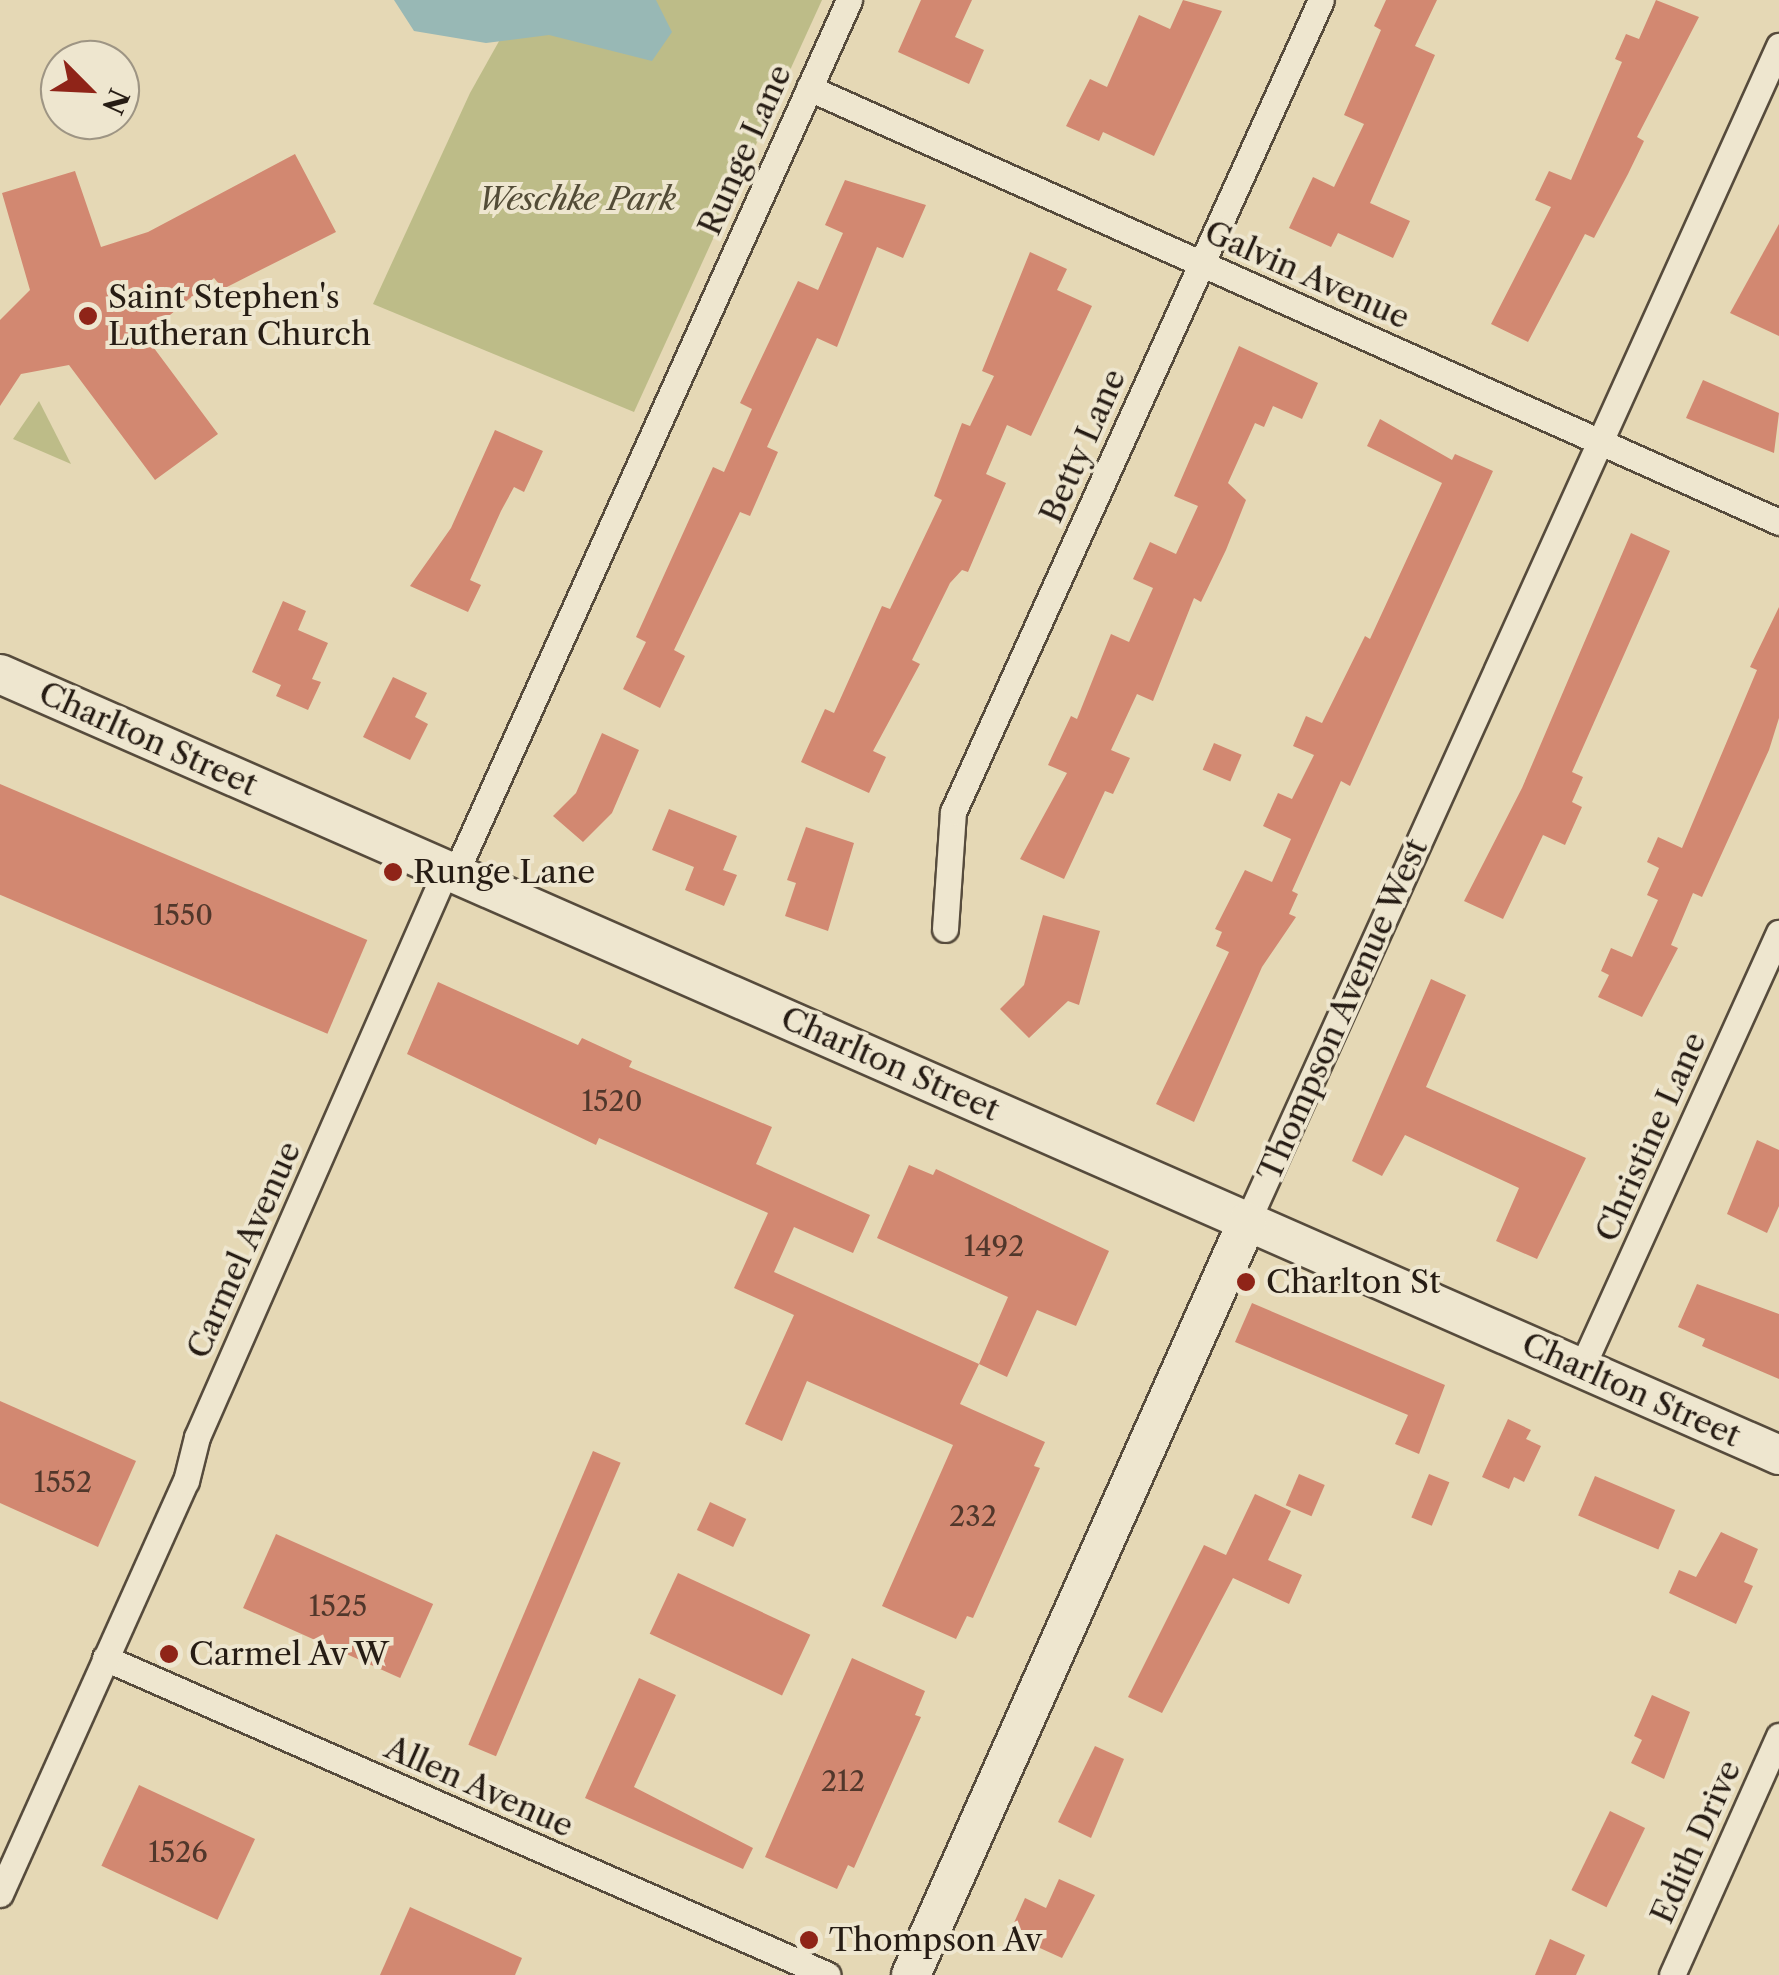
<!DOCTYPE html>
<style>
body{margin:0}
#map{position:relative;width:1779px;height:1975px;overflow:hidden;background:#e5d8b5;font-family:"Libre Caslon Text",serif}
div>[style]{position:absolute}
.green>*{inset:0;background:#bdbc88}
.water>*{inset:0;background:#98b8b5}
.building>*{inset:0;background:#d28871;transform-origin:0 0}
.roads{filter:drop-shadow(2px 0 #564b3c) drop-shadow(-2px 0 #564b3c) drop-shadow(0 2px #564b3c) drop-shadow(0 -2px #564b3c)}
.street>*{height:25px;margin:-12.5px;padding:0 12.5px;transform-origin:12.5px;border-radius:12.5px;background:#eee6cf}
.secondary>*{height:38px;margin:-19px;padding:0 19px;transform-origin:19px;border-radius:19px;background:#eee6cf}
.dots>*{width:28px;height:28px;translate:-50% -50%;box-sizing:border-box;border:5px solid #eee6cf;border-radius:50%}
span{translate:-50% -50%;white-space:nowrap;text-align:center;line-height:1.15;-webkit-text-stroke:8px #eee6cf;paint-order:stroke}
.number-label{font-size:28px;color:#51372b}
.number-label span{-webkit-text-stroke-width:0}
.street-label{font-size:32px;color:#261c14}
.park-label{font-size:32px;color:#534c37;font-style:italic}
.poi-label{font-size:32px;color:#261c14}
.left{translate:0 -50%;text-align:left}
.north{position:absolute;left:40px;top:40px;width:100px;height:100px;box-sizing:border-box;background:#eee6cf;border:2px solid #9e9584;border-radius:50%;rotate:114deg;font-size:28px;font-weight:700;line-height:40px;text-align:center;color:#261c14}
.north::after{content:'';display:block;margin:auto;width:35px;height:45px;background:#8f2418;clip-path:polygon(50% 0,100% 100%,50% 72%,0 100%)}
</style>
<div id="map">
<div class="green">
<i style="clip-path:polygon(522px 0,822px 0,634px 412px,373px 304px,470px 93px)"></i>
<i style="clip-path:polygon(39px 401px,71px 464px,13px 439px)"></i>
</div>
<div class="water">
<i style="clip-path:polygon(394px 0,656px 0,672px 32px,652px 61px,549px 35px,486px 43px,414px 31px)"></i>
</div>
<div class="building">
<i style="clip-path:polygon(921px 0,972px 0,955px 37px,984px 50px,969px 84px,898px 52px)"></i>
<i style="clip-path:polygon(1183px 0,1222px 11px,1154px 156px,1103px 132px,1099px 141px,1066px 126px,1090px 79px,1107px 87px,1139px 15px,1170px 29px)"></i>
<i style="clip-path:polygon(1386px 0,1437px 0,1415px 46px,1435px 55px,1370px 203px,1410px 221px,1393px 258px,1338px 233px,1331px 247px,1289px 228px,1313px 177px,1334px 187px,1364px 124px,1344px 115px,1381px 30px,1374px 26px)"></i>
<i style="clip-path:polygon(1656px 0,1699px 17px,1637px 137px,1644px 141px,1628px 174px,1594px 238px,1585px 234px,1528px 342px,1491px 324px,1551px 207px,1535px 200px,1549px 171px,1571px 180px,1622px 62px,1615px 59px,1626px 34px,1639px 39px)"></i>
<i style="clip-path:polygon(295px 154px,336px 232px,223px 289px,214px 278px,145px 336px,218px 434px,155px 480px,69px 365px,21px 374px,0 406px,0 320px,30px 290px,2px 193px,75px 171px,101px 247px,148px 232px)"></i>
<i style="clip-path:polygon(845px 180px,926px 205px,903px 258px,877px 247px,837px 347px,817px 338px,767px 447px,778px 452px,750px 516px,740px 512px,674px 650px,685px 656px,660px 708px,623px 689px,646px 642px,636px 637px,713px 467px,724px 472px,752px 409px,740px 403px,798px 281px,818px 290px,843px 233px,825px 225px)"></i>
<i style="clip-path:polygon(1779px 224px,1779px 336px,1730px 313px)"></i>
<i style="clip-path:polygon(1030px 252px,1067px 269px,1057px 290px,1092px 306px,1031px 436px,1007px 425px,986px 474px,1006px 483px,968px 572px,962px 570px,950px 583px,912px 660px,920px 664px,873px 751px,886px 757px,869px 793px,801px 762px,825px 709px,834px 713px,882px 606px,890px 609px,942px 500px,934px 496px,962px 423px,970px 426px,994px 376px,982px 371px)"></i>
<i style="clip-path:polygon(1239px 346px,1318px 383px,1302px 419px,1273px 406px,1264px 427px,1255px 423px,1228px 483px,1246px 500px,1226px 550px,1201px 602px,1194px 598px,1153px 701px,1137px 694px,1111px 750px,1130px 758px,1113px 794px,1105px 791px,1064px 879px,1020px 859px,1067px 773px,1048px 765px,1071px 716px,1077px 719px,1111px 634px,1129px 642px,1153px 588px,1133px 579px,1150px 542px,1176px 554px,1198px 506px,1174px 496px)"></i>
<i style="clip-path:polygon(1703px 380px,1779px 413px,1774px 453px,1686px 418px)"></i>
<i style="clip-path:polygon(1380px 419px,1452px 460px,1455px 454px,1493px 471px,1350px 786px,1341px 781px,1292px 891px,1298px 894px,1289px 914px,1296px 917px,1262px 967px,1194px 1122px,1156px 1104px,1229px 952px,1216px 946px,1222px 932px,1215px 929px,1245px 870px,1272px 882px,1291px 839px,1263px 826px,1278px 793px,1292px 799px,1314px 755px,1293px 746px,1306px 716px,1322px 723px,1365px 636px,1370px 639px,1442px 483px,1367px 446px)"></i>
<i style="clip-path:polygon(495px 430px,543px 451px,524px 492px,514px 487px,501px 511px,470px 580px,481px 585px,468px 612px,410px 586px,451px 528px)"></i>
<i style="clip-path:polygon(1631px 533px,1670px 551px,1572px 772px,1583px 777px,1572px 802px,1582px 807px,1565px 845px,1543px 835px,1503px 919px,1464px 901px,1522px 788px)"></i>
<i style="clip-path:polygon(283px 601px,306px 611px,298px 630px,328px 643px,312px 679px,321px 682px,308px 710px,276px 696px,281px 685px,252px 672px)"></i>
<i style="clip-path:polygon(1779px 607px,1779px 718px,1769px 750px,1702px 897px,1693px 893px,1671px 945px,1678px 948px,1642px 1017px,1598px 997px,1609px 975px,1601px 971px,1611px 948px,1632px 957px,1658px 900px,1647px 895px,1659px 868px,1647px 862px,1658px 837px,1682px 848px,1757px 670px,1750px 667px)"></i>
<i style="clip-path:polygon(393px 677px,427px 693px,415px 717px,428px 724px,410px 760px,363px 737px)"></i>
<i style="clip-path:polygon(602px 733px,639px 750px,612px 813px,583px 842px,553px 816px,576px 793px)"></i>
<i style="left:1214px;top:743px;width:30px;height:29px;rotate:23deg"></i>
<i style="left:0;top:784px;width:399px;height:102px;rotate:23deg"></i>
<i style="clip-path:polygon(669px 809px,737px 836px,723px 870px,737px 875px,724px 906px,685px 890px,694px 867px,652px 850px)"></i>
<i style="clip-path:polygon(806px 827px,854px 843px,828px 931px,785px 916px,796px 883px,787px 880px)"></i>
<i style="clip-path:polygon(1043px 915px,1100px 931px,1079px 1005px,1068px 1001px,1029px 1038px,1000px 1009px,1024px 985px)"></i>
<i style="clip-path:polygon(1431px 979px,1466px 995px,1426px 1087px,1586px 1158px,1537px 1259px,1496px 1241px,1519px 1188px,1405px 1135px,1382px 1176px,1352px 1161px)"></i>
<i style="clip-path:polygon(438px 982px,578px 1045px,582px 1038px,632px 1061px,629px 1067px,772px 1127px,756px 1164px,870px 1215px,853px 1253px,794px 1227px,774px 1272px,979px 1364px,960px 1404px,1045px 1442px,1034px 1466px,1040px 1468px,973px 1618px,967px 1616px,956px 1639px,882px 1606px,953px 1445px,807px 1381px,782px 1441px,745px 1424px,794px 1315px,734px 1288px,768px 1213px,599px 1138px,596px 1145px,407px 1054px)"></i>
<i style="clip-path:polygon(1757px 1140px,1779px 1150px,1779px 1206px,1767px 1233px,1727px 1214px)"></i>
<i style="clip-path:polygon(909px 1165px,933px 1175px,936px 1169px,1109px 1251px,1076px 1326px,1037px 1310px,1007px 1377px,979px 1364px,1008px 1297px,877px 1238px)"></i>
<i style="clip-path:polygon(1697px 1284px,1779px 1314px,1779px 1379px,1702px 1346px,1705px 1339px,1678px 1327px)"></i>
<i style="clip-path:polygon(1252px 1303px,1445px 1385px,1419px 1454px,1395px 1444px,1408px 1415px,1235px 1342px)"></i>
<i style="clip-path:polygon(0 1401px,136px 1461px,98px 1547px,0 1503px)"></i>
<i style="clip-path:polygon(1508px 1419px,1531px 1430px,1526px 1439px,1541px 1446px,1524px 1482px,1514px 1477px,1509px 1489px,1482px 1477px)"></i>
<i style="left:593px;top:1451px;width:30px;height:319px;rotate:23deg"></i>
<i style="left:1299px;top:1474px;width:28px;height:34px;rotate:23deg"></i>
<i style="left:1429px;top:1474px;width:22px;height:47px;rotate:22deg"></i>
<i style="left:1595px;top:1476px;width:87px;height:43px;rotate:23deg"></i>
<i style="clip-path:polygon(1255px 1494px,1291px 1511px,1268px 1560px,1302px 1575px,1289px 1604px,1233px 1578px,1162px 1713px,1128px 1697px,1204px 1545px,1226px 1555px)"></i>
<i style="left:710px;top:1502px;width:40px;height:31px;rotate:25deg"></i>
<i style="clip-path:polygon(1721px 1532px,1758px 1549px,1744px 1582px,1753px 1586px,1736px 1624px,1669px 1593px,1679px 1570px,1696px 1577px)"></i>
<i style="left:276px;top:1534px;width:172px;height:81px;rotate:24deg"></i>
<i style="left:678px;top:1573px;width:146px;height:67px;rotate:25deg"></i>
<i style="clip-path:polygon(852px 1658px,925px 1691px,915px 1715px,921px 1717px,854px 1868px,848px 1865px,837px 1889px,765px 1857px)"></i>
<i style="clip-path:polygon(639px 1678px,676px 1695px,634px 1787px,753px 1848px,743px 1869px,585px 1798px)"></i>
<i style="clip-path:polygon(1652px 1695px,1690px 1712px,1664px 1779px,1631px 1763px,1642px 1740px,1634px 1736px)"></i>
<i style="clip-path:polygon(1095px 1746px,1124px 1759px,1091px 1838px,1058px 1822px)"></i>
<i style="left:139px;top:1785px;width:128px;height:89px;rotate:25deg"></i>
<i style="left:1610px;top:1811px;width:39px;height:88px;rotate:26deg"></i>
<i style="clip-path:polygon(1059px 1879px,1095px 1895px,1062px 1958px,1009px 1934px,1025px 1898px,1046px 1908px)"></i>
<i style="clip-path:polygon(410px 1907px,522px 1958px,515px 1975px,380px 1975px)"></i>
<i style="clip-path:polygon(1550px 1939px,1585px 1955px,1576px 1975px,1535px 1975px)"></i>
</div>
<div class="roads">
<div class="street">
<i style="left:809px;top:88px;width:1063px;rotate:24.1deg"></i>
<i style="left:455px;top:874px;width:959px;rotate:-65.73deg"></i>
<i style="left:945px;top:929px;width:117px;rotate:-86.1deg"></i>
<i style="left:953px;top:812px;width:891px;rotate:-65.62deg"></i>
<i style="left:1247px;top:1222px;width:1291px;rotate:-65.66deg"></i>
<i style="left:1581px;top:1369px;width:479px;rotate:-65.6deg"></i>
<i style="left:105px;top:1658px;width:789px;rotate:23.68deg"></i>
<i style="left:0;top:1894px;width:453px;rotate:-65.8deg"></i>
<i style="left:186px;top:1481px;width:45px;rotate:-76deg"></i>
<i style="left:197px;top:1437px;width:619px;rotate:-66.29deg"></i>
<i style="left:1672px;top:1975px;width:262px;rotate:-65.9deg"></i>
</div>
<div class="secondary">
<i style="left:0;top:674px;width:1943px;rotate:23.7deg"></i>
<i style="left:911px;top:1975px;width:825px;rotate:-65.95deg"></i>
</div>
</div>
<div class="dots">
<i style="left:88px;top:316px;background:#8f2418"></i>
<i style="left:393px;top:872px;background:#8f2418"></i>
<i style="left:1246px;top:1282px;background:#8f2418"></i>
<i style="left:169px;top:1654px;background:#8f2418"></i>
<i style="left:809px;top:1940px;background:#8f2418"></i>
</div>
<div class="number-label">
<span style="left:183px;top:915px">1550</span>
<span style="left:612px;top:1101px">1520</span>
<span style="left:994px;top:1246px">1492</span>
<span style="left:63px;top:1482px">1552</span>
<span style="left:973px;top:1516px">232</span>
<span style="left:338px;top:1606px">1525</span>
<span style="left:843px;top:1781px">212</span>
<span style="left:178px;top:1852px">1526</span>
</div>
<div class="street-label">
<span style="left:745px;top:150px;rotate:-66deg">Runge Lane</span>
<span style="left:1307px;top:275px;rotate:24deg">Galvin Avenue</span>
<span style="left:1083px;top:446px;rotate:-66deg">Betty Lane</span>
<span style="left:148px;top:739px;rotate:24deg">Charlton Street</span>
<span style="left:1343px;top:1010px;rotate:-66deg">Thompson Avenue West</span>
<span style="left:890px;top:1064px;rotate:24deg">Charlton Street</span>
<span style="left:1651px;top:1137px;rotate:-66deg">Christine Lane</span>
<span style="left:244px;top:1250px;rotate:-66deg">Carmel Avenue</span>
<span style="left:1631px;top:1390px;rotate:24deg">Charlton Street</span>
<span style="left:479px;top:1787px;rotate:24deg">Allen Avenue</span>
<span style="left:1696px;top:1842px;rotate:-66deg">Edith Drive</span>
</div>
<div class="park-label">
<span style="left:577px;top:199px">Weschke Park</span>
</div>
<div class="poi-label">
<span class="left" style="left:108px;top:316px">Saint Stephen's<br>Lutheran Church</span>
<span class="left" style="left:413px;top:872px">Runge Lane</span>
<span class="left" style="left:1266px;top:1282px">Charlton St</span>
<span class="left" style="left:189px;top:1654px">Carmel Av W</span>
<span class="left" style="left:829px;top:1940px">Thompson Av</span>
</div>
<div class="north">N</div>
</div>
